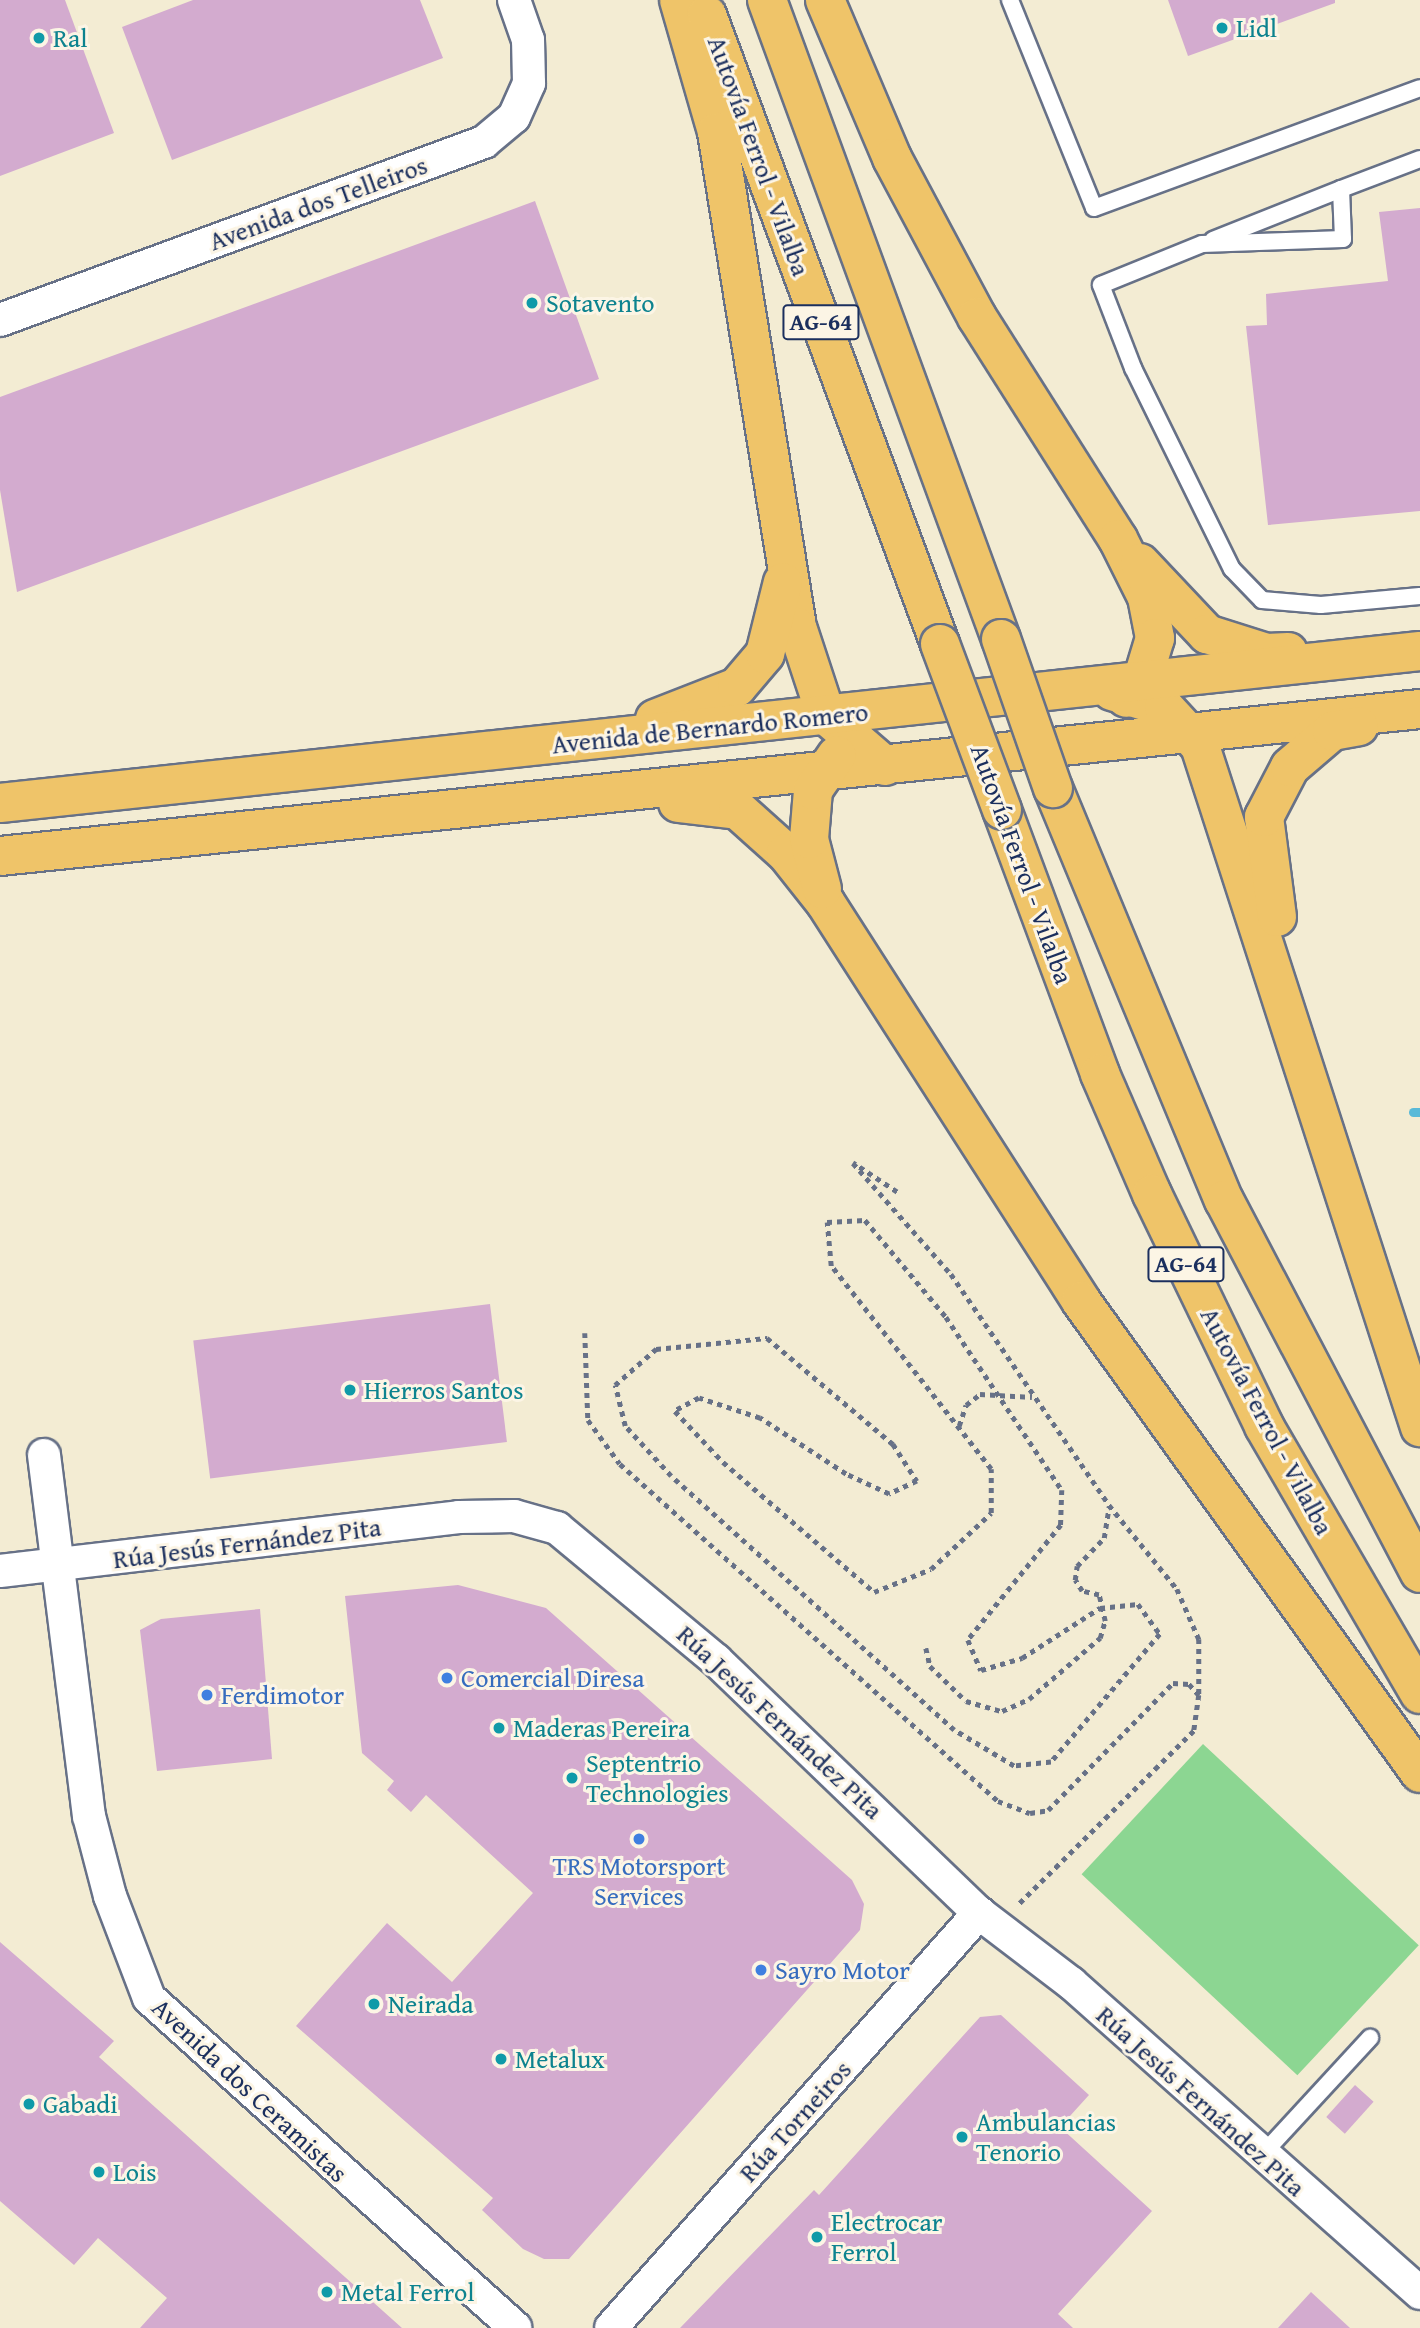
<!DOCTYPE html>
<meta charset="utf-8">
<style>
body{margin:0}
#map{position:relative;width:1420px;height:2328px;overflow:hidden;background:#f3ecd3;font-family:"Gentium Book Plus",serif}
div>[style]{position:absolute}
.green>*{inset:0;background:#8cd692;transform-origin:0 0}
.stream>*{height:9px;margin:-4.5px;padding:0 4.5px;transform-origin:4.5px;border-radius:4.5px;background:#59bad8}
.building>*{inset:0;background:#d3abcf;transform-origin:0 0}
.path>*{height:4.5px;margin-top:-2.25px;transform-origin:0;background:repeating-linear-gradient(90deg,#677187 0 5px,transparent 0 10px)}
.roads{filter:drop-shadow(2px 0 #677187) drop-shadow(-2px 0 #677187) drop-shadow(0 2px #677187) drop-shadow(0 -2px #677187)}
.lane>*{height:16px;margin:-8px;padding:0 8px;transform-origin:8px;border-radius:8px;background:#fff}
.street>*{height:32px;margin:-16px;padding:0 16px;transform-origin:16px;border-radius:16px;background:#fff}
.highway>*{height:38px;margin:-19px;padding:0 19px;transform-origin:19px;border-radius:19px;background:#efc469}
.bridges{filter:drop-shadow(2px 0 #677187) drop-shadow(-2px 0 #677187) drop-shadow(0 2px #677187) drop-shadow(0 -2px #677187)}
.highway-bridge>*{height:38px;margin:-19px;padding:0 19px;transform-origin:19px;border-radius:19px;background:#efc469}
.dots>*{width:19px;height:19px;translate:-50% -50%;box-sizing:border-box;border:4px solid #fcf5e5;border-radius:50%}
span{translate:-50% -50%;white-space:nowrap;text-align:center;line-height:1.15;-webkit-text-stroke:6px #fcf5e5;paint-order:stroke}
.shield-label span{padding:2px 5px;background:#fcf5e5;border:2px solid;border-radius:5px;-webkit-text-stroke-width:0}
.shield-label{font-size:24px;color:#1b2f5e;font-weight:700}
.culture-label{font-size:26px;color:#0d838f}
.left{translate:0 -50%;text-align:left}
.street-label{font-size:26px;color:#1b2f5e}
.shop-label{font-size:26px;color:#366cbe}
</style>
<div id="map">
<div class="green">
<i style="left:1203px;top:1744px;width:295px;height:178px;rotate:43deg"></i>
</div>
<div class="stream">
<i style="left:1413px;top:1112px;width:7px"></i>
</div>
<div class="building">
<i style="clip-path:polygon(0 0,65px 0,114px 133px,0 176px)"></i>
<i style="clip-path:polygon(193px 0,420px 0,443px 58px,172px 160px,122px 27px)"></i>
<i style="clip-path:polygon(1168px 0,1335px 0,1335px 3px,1188px 56px)"></i>
<i style="clip-path:polygon(535px 201px,599px 379px,17px 592px,0 490px,0 397px)"></i>
<i style="clip-path:polygon(1420px 208px,1420px 511px,1268px 525px,1246px 326px,1267px 325px,1266px 294px,1388px 281px,1379px 212px)"></i>
<i style="left:490px;top:1304px;width:139px;height:299px;rotate:83deg"></i>
<i style="clip-path:polygon(458px 1585px,546px 1608px,852px 1880px,864px 1904px,860px 1930px,569px 2259px,544px 2259px,523px 2249px,482px 2210px,493px 2198px,296px 2026px,387px 1923px,452px 1982px,533px 1893px,426px 1795px,411px 1812px,387px 1790px,394px 1781px,362px 1753px,345px 1596px)"></i>
<i style="clip-path:polygon(260px 1609px,272px 1759px,157px 1771px,140px 1630px,161px 1619px)"></i>
<i style="clip-path:polygon(0 1942px,114px 2041px,99px 2057px,402px 2328px,140px 2328px,167px 2298px,98px 2238px,74px 2265px,0 2201px)"></i>
<i style="clip-path:polygon(1001px 2015px,1089px 2095px,1060px 2127px,1152px 2211px,1058px 2314px,1073px 2328px,680px 2328px,814px 2190px,819px 2195px,980px 2017px)"></i>
<i style="left:1355px;top:2085px;width:25px;height:43px;rotate:42deg"></i>
<i style="clip-path:polygon(1311px 2292px,1350px 2328px,1278px 2328px)"></i>
</div>
<div class="path">
<i style="left:897px;top:1192px;width:53px;rotate:-146.6deg"></i>
<i style="left:853px;top:1163px;width:148px;rotate:48.6deg"></i>
<i style="left:951px;top:1274px;width:280px;rotate:55.6deg"></i>
<i style="left:1109px;top:1505px;width:108px;rotate:51deg"></i>
<i style="left:1177px;top:1589px;width:55px;rotate:66.3deg"></i>
<i style="left:1199px;top:1639px;width:55px;rotate:90deg"></i>
<i style="left:865px;top:1220px;width:126px;rotate:50.1deg"></i>
<i style="left:946px;top:1317px;width:208px;rotate:56.2deg"></i>
<i style="left:1062px;top:1490px;width:35px;rotate:92deg"></i>
<i style="left:1061px;top:1525px;width:148px;rotate:129deg"></i>
<i style="left:968px;top:1640px;width:33px;rotate:67deg"></i>
<i style="left:981px;top:1670px;width:43px;rotate:-16.3deg"></i>
<i style="left:1022px;top:1658px;width:93px;rotate:-32.7deg"></i>
<i style="left:1100px;top:1608px;width:38px;rotate:-6deg"></i>
<i style="left:1138px;top:1604px;width:37px;rotate:54deg"></i>
<i style="left:1160px;top:1634px;width:168px;rotate:130.4deg"></i>
<i style="left:1051px;top:1762px;width:37px;rotate:174deg"></i>
<i style="left:1014px;top:1766px;width:70px;rotate:-149deg"></i>
<i style="left:954px;top:1730px;width:380px;rotate:-138.1deg"></i>
<i style="left:671px;top:1476px;width:68px;rotate:-132.6deg"></i>
<i style="left:625px;top:1426px;width:42px;rotate:-103.7deg"></i>
<i style="left:615px;top:1385px;width:55px;rotate:-41.3deg"></i>
<i style="left:656px;top:1349px;width:112px;rotate:-5.7deg"></i>
<i style="left:767px;top:1338px;width:165px;rotate:40.1deg"></i>
<i style="left:893px;top:1444px;width:44px;rotate:57deg"></i>
<i style="left:917px;top:1481px;width:31px;rotate:155deg"></i>
<i style="left:889px;top:1494px;width:47px;rotate:-155.1deg"></i>
<i style="left:846px;top:1474px;width:103px;rotate:-146.9deg"></i>
<i style="left:760px;top:1418px;width:64px;rotate:-161.8deg"></i>
<i style="left:699px;top:1398px;width:27px;rotate:152deg"></i>
<i style="left:675px;top:1411px;width:70px;rotate:46.7deg"></i>
<i style="left:723px;top:1462px;width:199px;rotate:40.7deg"></i>
<i style="left:874px;top:1592px;width:61px;rotate:-22deg"></i>
<i style="left:931px;top:1569px;width:82px;rotate:-43deg"></i>
<i style="left:991px;top:1513px;width:44px;rotate:-90deg"></i>
<i style="left:991px;top:1469px;width:258px;rotate:-128.2deg"></i>
<i style="left:831px;top:1266px;width:44px;rotate:-95.2deg"></i>
<i style="left:827px;top:1222px;width:38px;rotate:-3deg"></i>
<i style="left:585px;top:1333px;width:87px;rotate:88deg"></i>
<i style="left:588px;top:1420px;width:54px;rotate:54deg"></i>
<i style="left:620px;top:1464px;width:506px;rotate:41.72deg"></i>
<i style="left:998px;top:1801px;width:34px;rotate:21deg"></i>
<i style="left:1030px;top:1813px;width:18px;rotate:-9deg"></i>
<i style="left:1048px;top:1810px;width:178px;rotate:-45.5deg"></i>
<i style="left:1173px;top:1683px;width:16px;rotate:4deg"></i>
<i style="left:1189px;top:1684px;width:15px;rotate:48deg"></i>
<i style="left:1199px;top:1695px;width:36px;rotate:98deg"></i>
<i style="left:1194px;top:1731px;width:249px;rotate:135.3deg"></i>
<i style="left:959px;top:1426px;width:22px;rotate:-72deg"></i>
<i style="left:966px;top:1405px;width:18px;rotate:-38deg"></i>
<i style="left:980px;top:1394px;width:52px;rotate:3.3deg"></i>
<i style="left:926px;top:1648px;width:18px;rotate:77deg"></i>
<i style="left:930px;top:1666px;width:50px;rotate:44.2deg"></i>
<i style="left:966px;top:1701px;width:37px;rotate:16deg"></i>
<i style="left:1002px;top:1711px;width:30px;rotate:-24deg"></i>
<i style="left:1029px;top:1699px;width:94px;rotate:-40.7deg"></i>
<i style="left:1100px;top:1638px;width:18px;rotate:-74deg"></i>
<i style="left:1105px;top:1621px;width:27px;rotate:-103deg"></i>
<i style="left:1099px;top:1595px;width:17px;rotate:-167deg"></i>
<i style="left:1082px;top:1591px;width:13px;rotate:-122deg"></i>
<i style="left:1075px;top:1580px;width:14px;rotate:-82deg"></i>
<i style="left:1077px;top:1566px;width:39px;rotate:-46deg"></i>
<i style="left:1104px;top:1538px;width:32px;rotate:-81deg"></i>
</div>
<div class="roads">
<div class="lane">
<i style="left:1010px;top:0;width:224px;rotate:68deg"></i>
<i style="left:1094px;top:208px;width:347px;rotate:-20.2deg"></i>
<i style="left:1420px;top:159px;width:85px;rotate:159.2deg"></i>
<i style="left:1341px;top:189px;width:50px;rotate:87.7deg"></i>
<i style="left:1343px;top:239px;width:141px;rotate:178deg"></i>
<i style="left:1202px;top:244px;width:109px;rotate:157.9deg"></i>
<i style="left:1101px;top:285px;width:89px;rotate:68.9deg"></i>
<i style="left:1133px;top:368px;width:224px;rotate:63.8deg"></i>
<i style="left:1232px;top:569px;width:43px;rotate:45.9deg"></i>
<i style="left:1262px;top:600px;width:59px;rotate:4.8deg"></i>
<i style="left:1321px;top:605px;width:99px;rotate:-5.2deg"></i>
<i style="left:1213px;top:240px;width:138px;rotate:-21.7deg"></i>
<i style="left:1261px;top:2156px;width:161px;rotate:-47.3deg"></i>
</div>
<div class="street">
<i style="left:0;top:320px;width:516px;rotate:-20.19deg"></i>
<i style="left:484px;top:142px;width:39px;rotate:-40deg"></i>
<i style="left:514px;top:117px;width:37px;rotate:-66deg"></i>
<i style="left:529px;top:83px;width:43px;rotate:-91.3deg"></i>
<i style="left:528px;top:40px;width:42px;rotate:-109.3deg"></i>
<i style="left:44px;top:1455px;width:364px;rotate:82.9deg"></i>
<i style="left:89px;top:1816px;width:83px;rotate:75.3deg"></i>
<i style="left:110px;top:1896px;width:109px;rotate:69.1deg"></i>
<i style="left:149px;top:1998px;width:493px;rotate:42deg"></i>
<i style="left:0;top:1571px;width:462px;rotate:-6.7deg"></i>
<i style="left:459px;top:1517px;width:55px;rotate:-1deg"></i>
<i style="left:514px;top:1516px;width:45px;rotate:15.6deg"></i>
<i style="left:557px;top:1528px;width:207px;rotate:39.7deg"></i>
<i style="left:716px;top:1660px;width:365px;rotate:43.9deg"></i>
<i style="left:979px;top:1913px;width:116px;rotate:37.3deg"></i>
<i style="left:1071px;top:1983px;width:467px;rotate:41.6deg"></i>
<i style="left:611px;top:2328px;width:555px;rotate:-48.44deg"></i>
</div>
<div class="highway">
<i style="left:679px;top:0;width:137px;rotate:73.9deg"></i>
<i style="left:717px;top:132px;width:501px;rotate:80.82deg"></i>
<i style="left:797px;top:627px;width:93px;rotate:71.8deg"></i>
<i style="left:826px;top:715px;width:78px;rotate:40.8deg"></i>
<i style="left:767px;top:0;width:680px;rotate:69.89deg"></i>
<i style="left:825px;top:0;width:172px;rotate:67deg"></i>
<i style="left:892px;top:158px;width:180px;rotate:61.9deg"></i>
<i style="left:977px;top:317px;width:263px;rotate:57.6deg"></i>
<i style="left:1118px;top:539px;width:65px;rotate:63.4deg"></i>
<i style="left:1147px;top:597px;width:42px;rotate:79deg"></i>
<i style="left:1155px;top:638px;width:45px;rotate:106.8deg"></i>
<i style="left:1142px;top:681px;width:23px;rotate:133deg"></i>
<i style="left:707px;top:15px;width:671px;rotate:69.67deg"></i>
<i style="left:1140px;top:563px;width:98px;rotate:46.7deg"></i>
<i style="left:1207px;top:634px;width:63px;rotate:17.6deg"></i>
<i style="left:1267px;top:653px;width:21px;rotate:-3deg"></i>
<i style="left:1112px;top:691px;width:54px;rotate:17.1deg"></i>
<i style="left:1164px;top:707px;width:53px;rotate:47.3deg"></i>
<i style="left:1200px;top:746px;width:716px;rotate:72.1deg"></i>
<i style="left:655px;top:719px;width:88px;rotate:-21.3deg"></i>
<i style="left:737px;top:687px;width:43px;rotate:-49.7deg"></i>
<i style="left:765px;top:654px;width:74px;rotate:-76deg"></i>
<i style="left:1053px;top:788px;width:446px;rotate:67.5deg"></i>
<i style="left:1224px;top:1200px;width:421px;rotate:62.3deg"></i>
<i style="left:0;top:803px;width:1428px;rotate:-6.11deg"></i>
<i style="left:678px;top:803px;width:60px;rotate:6.7deg"></i>
<i style="left:738px;top:810px;width:64px;rotate:41.9deg"></i>
<i style="left:786px;top:853px;width:63px;rotate:51.5deg"></i>
<i style="left:825px;top:902px;width:474px;rotate:57.3deg"></i>
<i style="left:1081px;top:1301px;width:581px;rotate:54.31deg"></i>
<i style="left:1002px;top:810px;width:282px;rotate:69.6deg"></i>
<i style="left:1100px;top:1074px;width:131px;rotate:66.6deg"></i>
<i style="left:1152px;top:1194px;width:258px;rotate:64.2deg"></i>
<i style="left:1264px;top:1426px;width:310px;rotate:59.8deg"></i>
<i style="left:0;top:856px;width:1428px;rotate:-5.91deg"></i>
<i style="left:822px;top:889px;width:52px;rotate:-104.6deg"></i>
<i style="left:809px;top:839px;width:49px;rotate:-85.3deg"></i>
<i style="left:813px;top:790px;width:42px;rotate:-55.6deg"></i>
<i style="left:1277px;top:917px;width:101px;rotate:-97.4deg"></i>
<i style="left:1264px;top:817px;width:56px;rotate:-62.5deg"></i>
<i style="left:1290px;top:767px;width:55px;rotate:-40.6deg"></i>
<i style="left:1332px;top:731px;width:27px;rotate:-10deg"></i>
</div>
</div>
<div class="bridges">
<div class="highway-bridge">
<i style="left:1001px;top:639px;width:158px;rotate:70.8deg"></i>
<i style="left:940px;top:644px;width:177px;rotate:69.5deg"></i>
</div>
</div>
<div class="dots">
<i style="left:1222px;top:28px;background:#0f9aa8"></i>
<i style="left:39px;top:38px;background:#0f9aa8"></i>
<i style="left:532px;top:303px;background:#0f9aa8"></i>
<i style="left:350px;top:1390px;background:#0f9aa8"></i>
<i style="left:447px;top:1678px;background:#3f7fe0"></i>
<i style="left:207px;top:1695px;background:#3f7fe0"></i>
<i style="left:499px;top:1728px;background:#0f9aa8"></i>
<i style="left:572px;top:1778px;background:#0f9aa8"></i>
<i style="left:639px;top:1839px;background:#3f7fe0"></i>
<i style="left:761px;top:1970px;background:#3f7fe0"></i>
<i style="left:374px;top:2004px;background:#0f9aa8"></i>
<i style="left:501px;top:2059px;background:#0f9aa8"></i>
<i style="left:29px;top:2104px;background:#0f9aa8"></i>
<i style="left:962px;top:2137px;background:#0f9aa8"></i>
<i style="left:99px;top:2172px;background:#0f9aa8"></i>
<i style="left:817px;top:2237px;background:#0f9aa8"></i>
<i style="left:327px;top:2292px;background:#0f9aa8"></i>
</div>
<div class="shield-label">
<span style="left:821px;top:322px">AG-64</span>
<span style="left:1186px;top:1264px">AG-64</span>
</div>
<div class="culture-label">
<span class="left" style="left:1236px;top:28px">Lidl</span>
<span class="left" style="left:53px;top:38px">Ral</span>
<span class="left" style="left:546px;top:303px">Sotavento</span>
<span class="left" style="left:364px;top:1390px">Hierros Santos</span>
<span class="left" style="left:513px;top:1728px">Maderas Pereira</span>
<span class="left" style="left:586px;top:1778px">Septentrio<br>Technologies</span>
<span class="left" style="left:388px;top:2004px">Neirada</span>
<span class="left" style="left:515px;top:2059px">Metalux</span>
<span class="left" style="left:43px;top:2104px">Gabadi</span>
<span class="left" style="left:976px;top:2137px">Ambulancias<br>Tenorio</span>
<span class="left" style="left:113px;top:2172px">Lois</span>
<span class="left" style="left:831px;top:2237px">Electrocar<br>Ferrol</span>
<span class="left" style="left:341px;top:2292px">Metal Ferrol</span>
</div>
<div class="street-label">
<span style="left:759px;top:156px;rotate:70deg">Autovía Ferrol - Vilalba</span>
<span style="left:318px;top:203px;rotate:-20deg">Avenida dos Telleiros</span>
<span style="left:710px;top:728px;rotate:-6deg">Avenida de Bernardo Romero</span>
<span style="left:1022px;top:864px;rotate:70deg">Autovía Ferrol - Vilalba</span>
<span style="left:1267px;top:1421px;rotate:62deg">Autovía Ferrol - Vilalba</span>
<span style="left:247px;top:1543px;rotate:-7deg">Rúa Jesús Fernández Pita</span>
<span style="left:780px;top:1722px;rotate:43deg">Rúa Jesús Fernández Pita</span>
<span style="left:250px;top:2090px;rotate:43deg">Avenida dos Ceramistas</span>
<span style="left:1201px;top:2101px;rotate:42deg">Rúa Jesús Fernández Pita</span>
<span style="left:795px;top:2121px;rotate:-48deg">Rúa Torneiros</span>
</div>
<div class="shop-label">
<span class="left" style="left:461px;top:1678px">Comercial Diresa</span>
<span class="left" style="left:221px;top:1695px">Ferdimotor</span>
<span style="left:639px;top:1881px">TRS Motorsport<br>Services</span>
<span class="left" style="left:775px;top:1970px">Sayro Motor</span>
</div>
</div>
